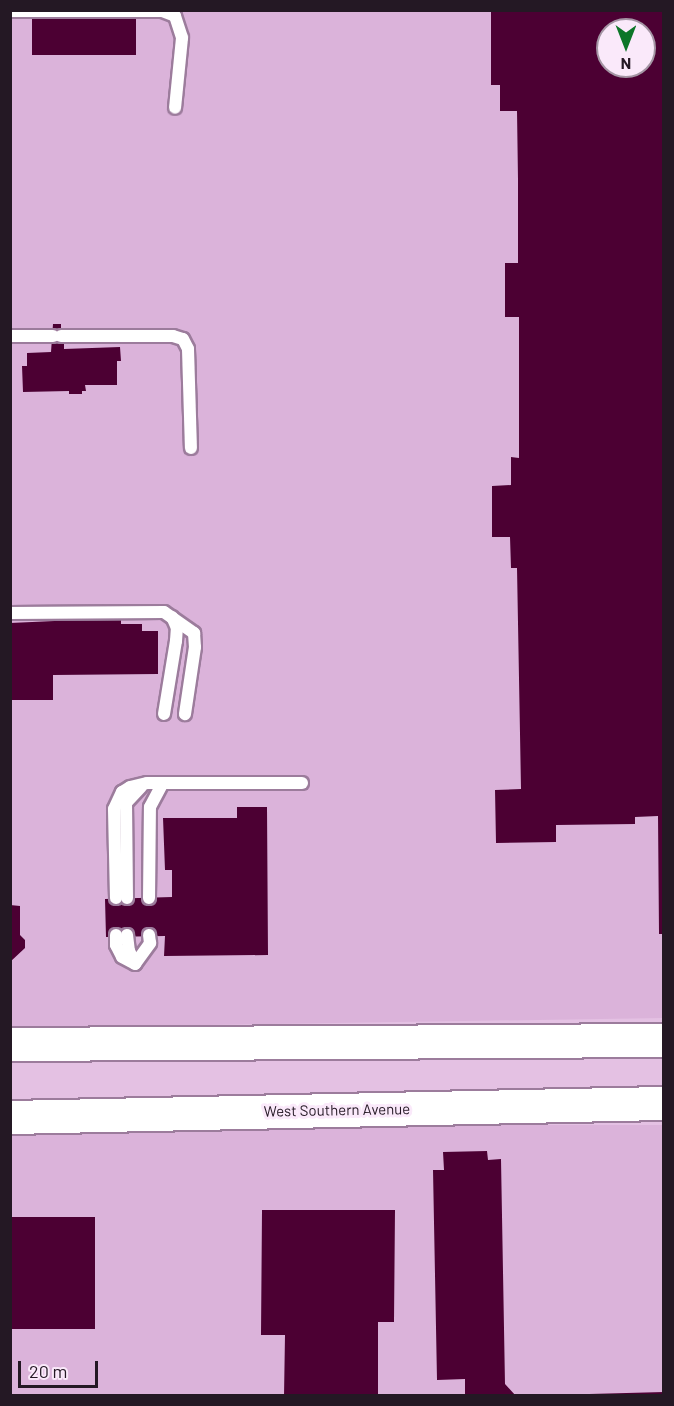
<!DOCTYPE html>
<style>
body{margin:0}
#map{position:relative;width:674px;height:1406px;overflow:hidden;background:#e4c1e3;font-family:Barlow,sans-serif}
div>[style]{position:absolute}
.built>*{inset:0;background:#dbb3da;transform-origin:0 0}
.building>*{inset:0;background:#4c0033;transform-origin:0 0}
.roads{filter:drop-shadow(2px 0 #9c7c9c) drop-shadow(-2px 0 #9c7c9c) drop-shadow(0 2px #9c7c9c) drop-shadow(0 -2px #9c7c9c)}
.lane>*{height:12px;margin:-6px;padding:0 6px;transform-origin:6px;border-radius:6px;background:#fff}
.secondary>*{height:33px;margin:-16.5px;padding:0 16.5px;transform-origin:16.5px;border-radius:16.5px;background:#fff}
span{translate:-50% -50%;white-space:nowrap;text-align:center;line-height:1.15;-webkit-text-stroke:6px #fae9fa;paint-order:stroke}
.street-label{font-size:15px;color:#241824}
.frame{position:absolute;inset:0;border:12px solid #241824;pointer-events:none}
.north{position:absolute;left:596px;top:18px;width:60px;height:60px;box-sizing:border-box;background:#fae9fa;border:2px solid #a495a4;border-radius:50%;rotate:180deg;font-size:16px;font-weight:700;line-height:24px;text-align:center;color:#241824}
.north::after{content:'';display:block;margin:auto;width:21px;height:27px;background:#0c7628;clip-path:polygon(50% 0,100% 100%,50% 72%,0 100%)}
.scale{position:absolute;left:18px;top:1361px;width:80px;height:27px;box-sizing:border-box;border:3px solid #241824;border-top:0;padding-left:8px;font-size:18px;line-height:21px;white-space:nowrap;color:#241824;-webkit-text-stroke:4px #fae9fa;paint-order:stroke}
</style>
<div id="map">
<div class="built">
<i style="clip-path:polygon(evenodd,10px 11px,663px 11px,663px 1018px,11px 1028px,10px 11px,608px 30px,644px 30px,644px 66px,608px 66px,608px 30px)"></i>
<i style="left:663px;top:1125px;width:270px;height:653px;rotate:90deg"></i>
</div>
<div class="building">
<i style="clip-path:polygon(evenodd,491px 10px,664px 10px,664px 934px,659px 934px,658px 816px,635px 817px,635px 824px,556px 825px,556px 842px,496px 843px,495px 790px,521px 789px,517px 568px,511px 568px,510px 537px,492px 537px,492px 486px,511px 485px,511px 457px,519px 458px,519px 317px,505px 317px,505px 263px,518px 263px,518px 180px,517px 111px,500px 111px,500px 85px,491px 85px,491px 10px,608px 30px,644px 30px,644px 66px,608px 66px,608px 30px)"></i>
<i style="left:32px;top:17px;width:104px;height:38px"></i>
<i style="clip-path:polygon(53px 324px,61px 324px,61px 343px,64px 343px,64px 349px,120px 347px,121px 361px,117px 361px,117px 385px,85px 385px,86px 391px,82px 391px,82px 394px,69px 394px,69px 391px,23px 392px,22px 366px,27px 366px,27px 353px,51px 352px)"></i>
<i style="clip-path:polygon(121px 618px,121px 624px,142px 624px,142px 631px,158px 631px,158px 674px,53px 675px,53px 700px,10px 700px,10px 623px)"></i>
<i style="clip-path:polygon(237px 807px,267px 807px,268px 955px,164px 956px,165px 936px,106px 937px,105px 899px,172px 897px,172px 870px,165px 870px,163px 818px,237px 818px)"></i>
<i style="clip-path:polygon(10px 905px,20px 906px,20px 935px,25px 940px,25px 948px,10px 962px)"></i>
<i style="clip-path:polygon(487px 1151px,488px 1160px,501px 1159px,505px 1384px,516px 1396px,465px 1396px,465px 1379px,437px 1380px,433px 1170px,444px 1170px,443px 1152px)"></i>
<i style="clip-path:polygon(262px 1210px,395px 1210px,394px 1322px,378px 1322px,378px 1396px,284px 1396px,285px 1335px,261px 1335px)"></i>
<i style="left:12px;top:1217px;width:83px;height:112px"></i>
<i style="clip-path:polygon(664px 1392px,664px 1396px,589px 1396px,589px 1394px)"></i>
</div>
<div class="roads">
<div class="lane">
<i style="left:10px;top:11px;width:152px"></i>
<i style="left:162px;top:11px;width:14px;rotate:21deg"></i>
<i style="left:175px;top:16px;width:23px;rotate:72deg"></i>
<i style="left:182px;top:38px;width:70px;rotate:95.7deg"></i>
<i style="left:10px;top:336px;width:43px"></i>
<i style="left:61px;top:336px;width:112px"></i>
<i style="left:173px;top:336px;width:10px;rotate:17deg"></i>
<i style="left:183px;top:339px;width:11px;rotate:63deg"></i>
<i style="left:188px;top:349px;width:99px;rotate:88.3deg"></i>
<i style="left:10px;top:613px;width:154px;rotate:-0.4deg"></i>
<i style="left:164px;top:612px;width:37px;rotate:35deg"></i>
<i style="left:194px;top:633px;width:14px;rotate:86deg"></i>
<i style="left:195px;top:647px;width:68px;rotate:98.5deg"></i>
<i style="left:164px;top:714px;width:74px;rotate:-80.7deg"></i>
<i style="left:176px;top:641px;width:13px;rotate:-86deg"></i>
<i style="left:177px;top:628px;width:12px;rotate:-114deg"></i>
<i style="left:116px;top:898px;width:89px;rotate:-91.3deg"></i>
<i style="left:114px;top:809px;width:19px;rotate:-65deg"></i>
<i style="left:122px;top:792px;width:9px;rotate:-32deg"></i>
<i style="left:130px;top:787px;width:17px;rotate:-13deg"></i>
<i style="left:147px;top:783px;width:155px"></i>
<i style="left:127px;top:898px;width:95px;rotate:-90.6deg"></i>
<i style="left:126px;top:803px;width:22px;rotate:-47deg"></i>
<i style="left:149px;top:898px;width:91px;rotate:-89.4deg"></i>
<i style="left:150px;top:807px;width:27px;rotate:-62deg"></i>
<i style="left:116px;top:935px;width:10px;rotate:90deg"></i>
<i style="left:116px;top:945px;width:13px;rotate:63deg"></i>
<i style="left:122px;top:957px;width:15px;rotate:28deg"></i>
<i style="left:127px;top:935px;width:16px;rotate:83deg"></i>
<i style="left:129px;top:951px;width:13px;rotate:63deg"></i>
<i style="left:135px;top:964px;width:26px;rotate:-54deg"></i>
<i style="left:150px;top:943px;width:8px;rotate:-97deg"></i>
</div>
<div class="secondary">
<i style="left:10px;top:1044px;width:654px;rotate:-0.35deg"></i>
<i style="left:10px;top:1117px;width:654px;rotate:-1.23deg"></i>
</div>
</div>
<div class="street-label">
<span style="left:337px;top:1110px;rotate:-1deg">West Southern Avenue</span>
</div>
<div class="frame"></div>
<div class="north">N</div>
<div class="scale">20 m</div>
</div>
